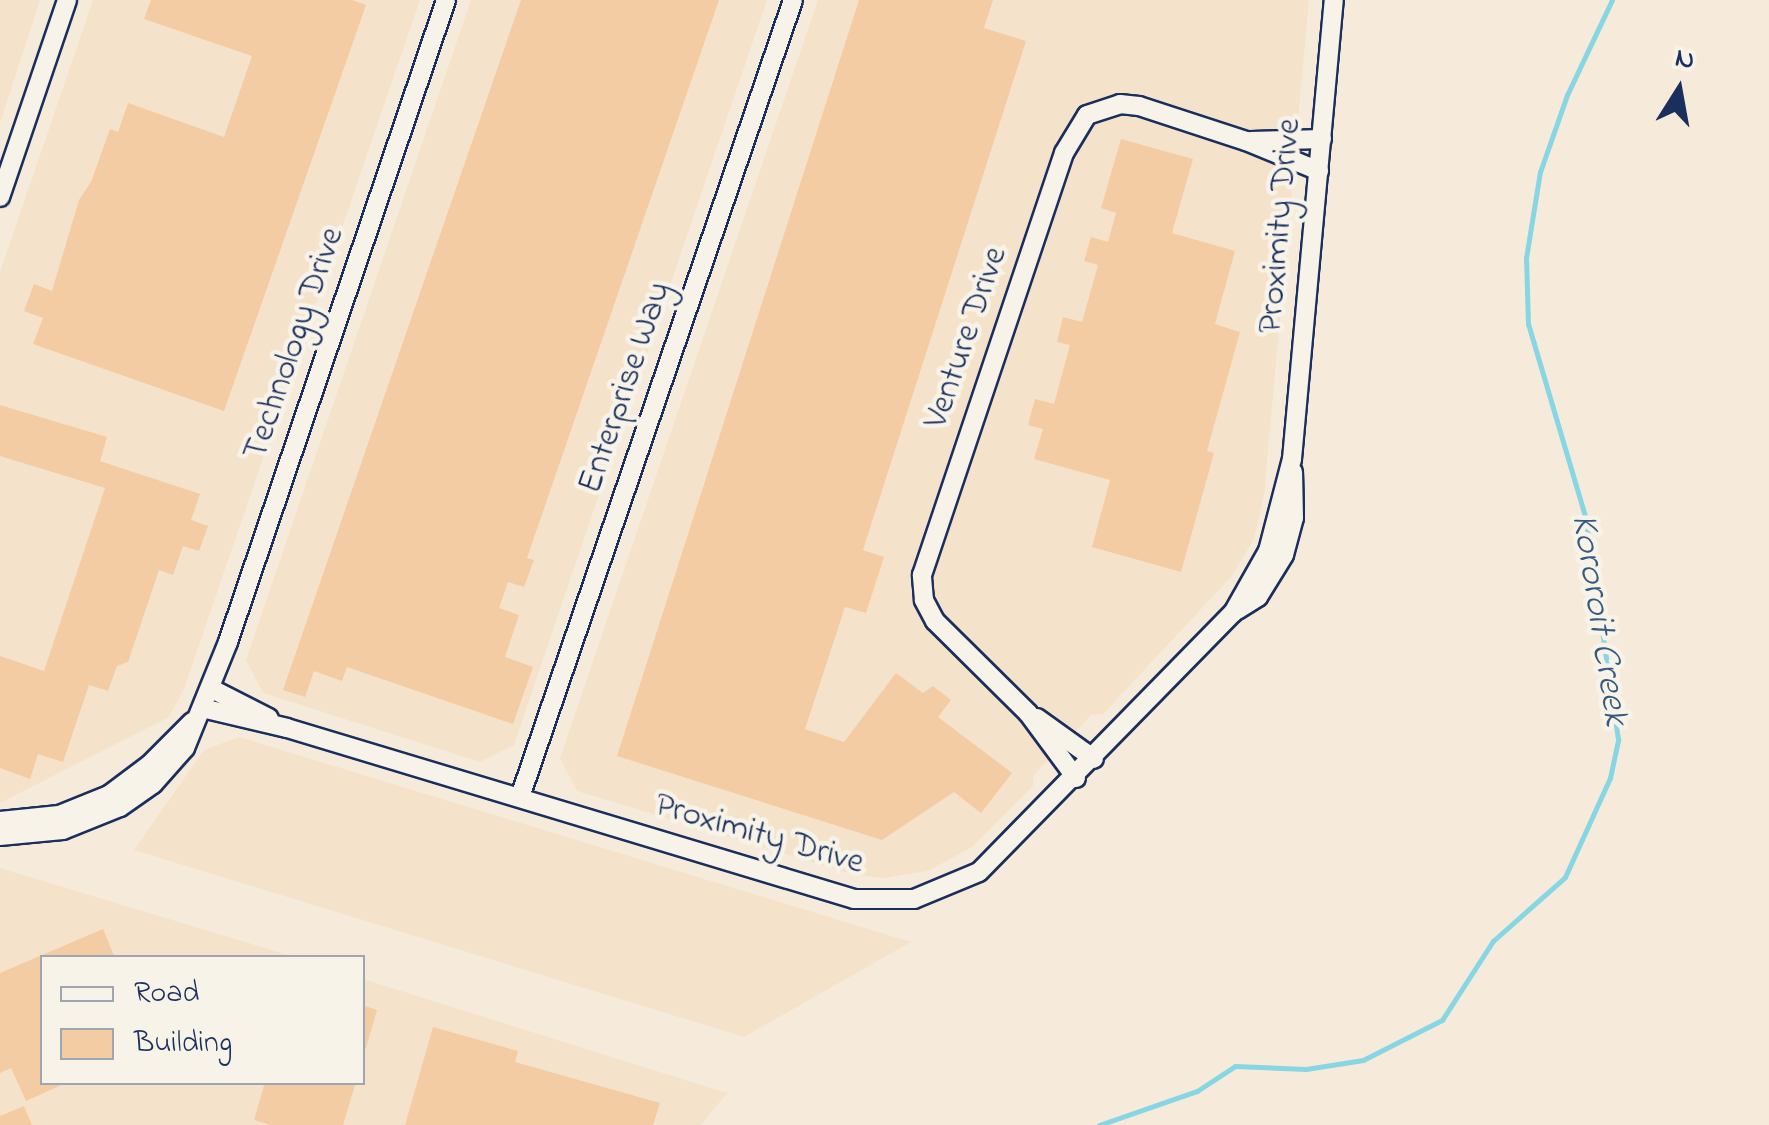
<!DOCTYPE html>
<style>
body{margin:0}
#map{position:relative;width:1769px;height:1125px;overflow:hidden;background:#f6ebda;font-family:"Indie Flower",sans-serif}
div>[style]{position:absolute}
.built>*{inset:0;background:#f5e2ca}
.stream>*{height:5px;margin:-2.5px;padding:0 2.5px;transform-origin:2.5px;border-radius:2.5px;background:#87d6e4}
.building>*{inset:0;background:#f4cca3}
.roads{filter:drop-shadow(2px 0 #1b2f5e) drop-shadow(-2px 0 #1b2f5e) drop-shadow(0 2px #1b2f5e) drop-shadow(0 -2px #1b2f5e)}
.street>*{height:18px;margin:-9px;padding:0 9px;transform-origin:9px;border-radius:9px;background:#f7f3e8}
span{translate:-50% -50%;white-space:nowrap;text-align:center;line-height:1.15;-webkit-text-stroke:9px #f7f3e8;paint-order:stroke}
.street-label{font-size:35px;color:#1b2f5e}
.water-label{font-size:38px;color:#365980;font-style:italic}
.legend{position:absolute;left:40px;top:955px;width:325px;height:130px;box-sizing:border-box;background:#f7f3e8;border:2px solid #9fa5b1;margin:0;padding:12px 18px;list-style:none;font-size:30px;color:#1b2f5e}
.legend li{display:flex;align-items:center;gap:20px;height:50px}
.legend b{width:50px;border:2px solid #9fa5b1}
.north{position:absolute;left:1629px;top:40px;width:100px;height:100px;-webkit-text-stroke:8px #f7f3e8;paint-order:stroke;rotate:11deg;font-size:28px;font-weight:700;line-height:40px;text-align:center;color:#1b2f5e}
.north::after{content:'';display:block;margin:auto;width:35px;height:45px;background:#1b2f5e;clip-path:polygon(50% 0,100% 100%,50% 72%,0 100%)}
</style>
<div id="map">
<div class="built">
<i style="clip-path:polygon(0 0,40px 0,0 123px)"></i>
<i style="clip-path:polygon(93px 0,420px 0,184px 689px,169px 717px,0 803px,0 272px)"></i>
<i style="clip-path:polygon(471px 0,767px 0,514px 745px,480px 762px,263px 693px,246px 660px)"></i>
<i style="clip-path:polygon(818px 0,1309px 0,1264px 495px,1254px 539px,1232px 576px,1103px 714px,1091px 715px,1033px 776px,1033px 786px,972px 847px,928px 871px,883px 878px,851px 874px,577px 791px,560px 758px)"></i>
<i style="clip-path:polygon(239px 737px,911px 942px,744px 1037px,134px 850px,204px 750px)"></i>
<i style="clip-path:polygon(0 868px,295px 957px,42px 958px,42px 1082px,362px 1082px,363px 979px,727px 1093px,701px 1125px,0 1125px)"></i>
</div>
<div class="stream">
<i style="left:1099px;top:1125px;width:104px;rotate:-19.1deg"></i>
<i style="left:1197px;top:1091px;width:45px;rotate:-33.3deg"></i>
<i style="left:1235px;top:1066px;width:71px;rotate:2.4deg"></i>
<i style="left:1306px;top:1069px;width:58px;rotate:-9deg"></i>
<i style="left:1363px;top:1060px;width:89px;rotate:-26.9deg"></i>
<i style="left:1442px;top:1020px;width:94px;rotate:-57.2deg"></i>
<i style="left:1493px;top:941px;width:96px;rotate:-41.6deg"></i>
<i style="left:1565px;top:877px;width:109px;rotate:-65.6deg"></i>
<i style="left:1610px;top:778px;width:40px;rotate:-78deg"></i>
<i style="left:1618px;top:739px;width:225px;rotate:-98.4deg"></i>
<i style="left:1585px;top:516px;width:200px;rotate:-106.5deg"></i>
<i style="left:1528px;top:324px;width:66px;rotate:-91.7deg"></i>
<i style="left:1526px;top:258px;width:87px;rotate:-80.8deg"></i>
<i style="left:1540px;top:172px;width:82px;rotate:-70.7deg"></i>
<i style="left:1567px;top:95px;width:105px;rotate:-64.7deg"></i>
</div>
<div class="building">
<i style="clip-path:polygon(151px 0,352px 0,366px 5px,224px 411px,33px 344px,43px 318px,24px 311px,34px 284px,52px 291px,79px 200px,91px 182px,110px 129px,118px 132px,128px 103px,224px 137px,252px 56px,144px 19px)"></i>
<i style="clip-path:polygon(521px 0,719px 0,527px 558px,534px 560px,524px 587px,508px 582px,499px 608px,519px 615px,505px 657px,533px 667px,513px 724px,347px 667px,342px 681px,314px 671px,305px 697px,283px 690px)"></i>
<i style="clip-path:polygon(859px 0,993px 0,984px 28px,1026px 41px,863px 550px,884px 557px,866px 613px,845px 607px,805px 729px,844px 742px,896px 673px,923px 693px,933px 686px,951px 700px,938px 717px,1012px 773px,981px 813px,954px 792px,882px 840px,617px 756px)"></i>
<i style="clip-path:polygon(1121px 139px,1193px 159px,1172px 233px,1235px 251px,1215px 324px,1240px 332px,1207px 451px,1214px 453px,1181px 572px,1092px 547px,1110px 480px,1034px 459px,1043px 429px,1028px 425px,1035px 399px,1054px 404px,1070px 345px,1057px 342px,1063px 317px,1082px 322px,1098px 265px,1084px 261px,1091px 237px,1108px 242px,1116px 213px,1101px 208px)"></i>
<i style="clip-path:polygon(0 405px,107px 437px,100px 461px,200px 494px,191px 520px,208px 526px,199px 551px,183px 546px,173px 575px,159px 570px,128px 662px,117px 666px,108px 691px,89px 685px,63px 762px,38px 754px,30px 779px,0 768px,0 656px,44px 671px,105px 488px,0 456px)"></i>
<i style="clip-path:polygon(103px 929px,115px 958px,42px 958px,42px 1082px,68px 1082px,26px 1101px,11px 1068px,0 1073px,0 973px)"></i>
<i style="clip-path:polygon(362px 1005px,377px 1010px,366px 1048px,362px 1047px)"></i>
<i style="clip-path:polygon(433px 1027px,518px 1051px,515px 1062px,660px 1103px,653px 1125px,405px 1125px)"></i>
<i style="clip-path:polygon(265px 1082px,356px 1082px,343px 1125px,271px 1125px,254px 1120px)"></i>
<i style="clip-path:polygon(24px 1106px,32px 1125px,0 1125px,0 1116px)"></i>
</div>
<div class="roads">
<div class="street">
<i style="left:1251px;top:141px;width:71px;rotate:-1.6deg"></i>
<i style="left:0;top:197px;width:208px;rotate:-71.2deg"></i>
<i style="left:1237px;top:610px;width:25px;rotate:-32deg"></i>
<i style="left:1258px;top:597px;width:49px;rotate:-58.2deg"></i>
<i style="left:1284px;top:555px;width:38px;rotate:-75deg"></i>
<i style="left:1294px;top:518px;width:46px;rotate:-91.2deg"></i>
<i style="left:210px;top:688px;width:66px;rotate:27deg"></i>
<i style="left:202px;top:708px;width:87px;rotate:13.2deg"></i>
<i style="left:287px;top:728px;width:592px;rotate:16.78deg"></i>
<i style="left:854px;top:899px;width:60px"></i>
<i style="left:914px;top:899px;width:70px;rotate:-22.6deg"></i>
<i style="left:979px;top:872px;width:363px;rotate:-45.6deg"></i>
<i style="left:1233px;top:613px;width:71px;rotate:-60.6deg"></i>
<i style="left:1268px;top:551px;width:95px;rotate:-75.4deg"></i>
<i style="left:1292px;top:459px;width:461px;rotate:-84.8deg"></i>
<i style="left:1037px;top:718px;width:70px;rotate:35.7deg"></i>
<i style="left:1076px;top:778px;width:81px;rotate:-126.4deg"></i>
<i style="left:1028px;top:713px;width:131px;rotate:-135.3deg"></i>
<i style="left:935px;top:621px;width:24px;rotate:-118deg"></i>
<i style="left:924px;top:600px;width:25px;rotate:-95deg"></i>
<i style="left:922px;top:575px;width:445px;rotate:-71.4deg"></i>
<i style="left:1064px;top:153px;width:44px;rotate:-58.8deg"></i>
<i style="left:1087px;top:115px;width:35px;rotate:-18deg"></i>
<i style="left:1120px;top:104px;width:19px;rotate:6deg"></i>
<i style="left:1139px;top:106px;width:113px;rotate:18.1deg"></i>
<i style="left:1246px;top:141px;width:79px;rotate:22.3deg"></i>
<i style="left:520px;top:797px;width:842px;rotate:-71.09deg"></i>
<i style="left:0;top:821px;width:59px;rotate:-5.8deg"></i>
<i style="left:59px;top:815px;width:54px;rotate:-21.8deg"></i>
<i style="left:109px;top:795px;width:50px;rotate:-36.9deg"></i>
<i style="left:149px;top:765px;width:61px;rotate:-45deg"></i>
<i style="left:0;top:836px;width:63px;rotate:-5.4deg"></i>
<i style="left:63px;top:830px;width:61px;rotate:-22deg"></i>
<i style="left:120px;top:807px;width:40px;rotate:-34.9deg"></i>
<i style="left:153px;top:784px;width:48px;rotate:-48.4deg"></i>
<i style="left:185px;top:748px;width:114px;rotate:-67.9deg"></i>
<i style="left:228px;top:642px;width:678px;rotate:-71.24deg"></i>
</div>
</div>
<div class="street-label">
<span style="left:1281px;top:226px;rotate:-85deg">Proximity Drive</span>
<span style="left:967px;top:338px;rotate:-71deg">Venture Drive</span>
<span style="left:295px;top:344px;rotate:-71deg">Technology Drive</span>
<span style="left:626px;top:388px;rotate:-71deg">Enterprise Way</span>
<span style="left:759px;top:835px;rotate:16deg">Proximity Drive</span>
</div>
<div class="water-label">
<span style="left:1598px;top:620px;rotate:81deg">Kororoit Creek</span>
</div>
<ul class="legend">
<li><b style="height:12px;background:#f7f3e8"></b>Road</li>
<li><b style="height:28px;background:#f4cca3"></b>Building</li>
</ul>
<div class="north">N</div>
</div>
